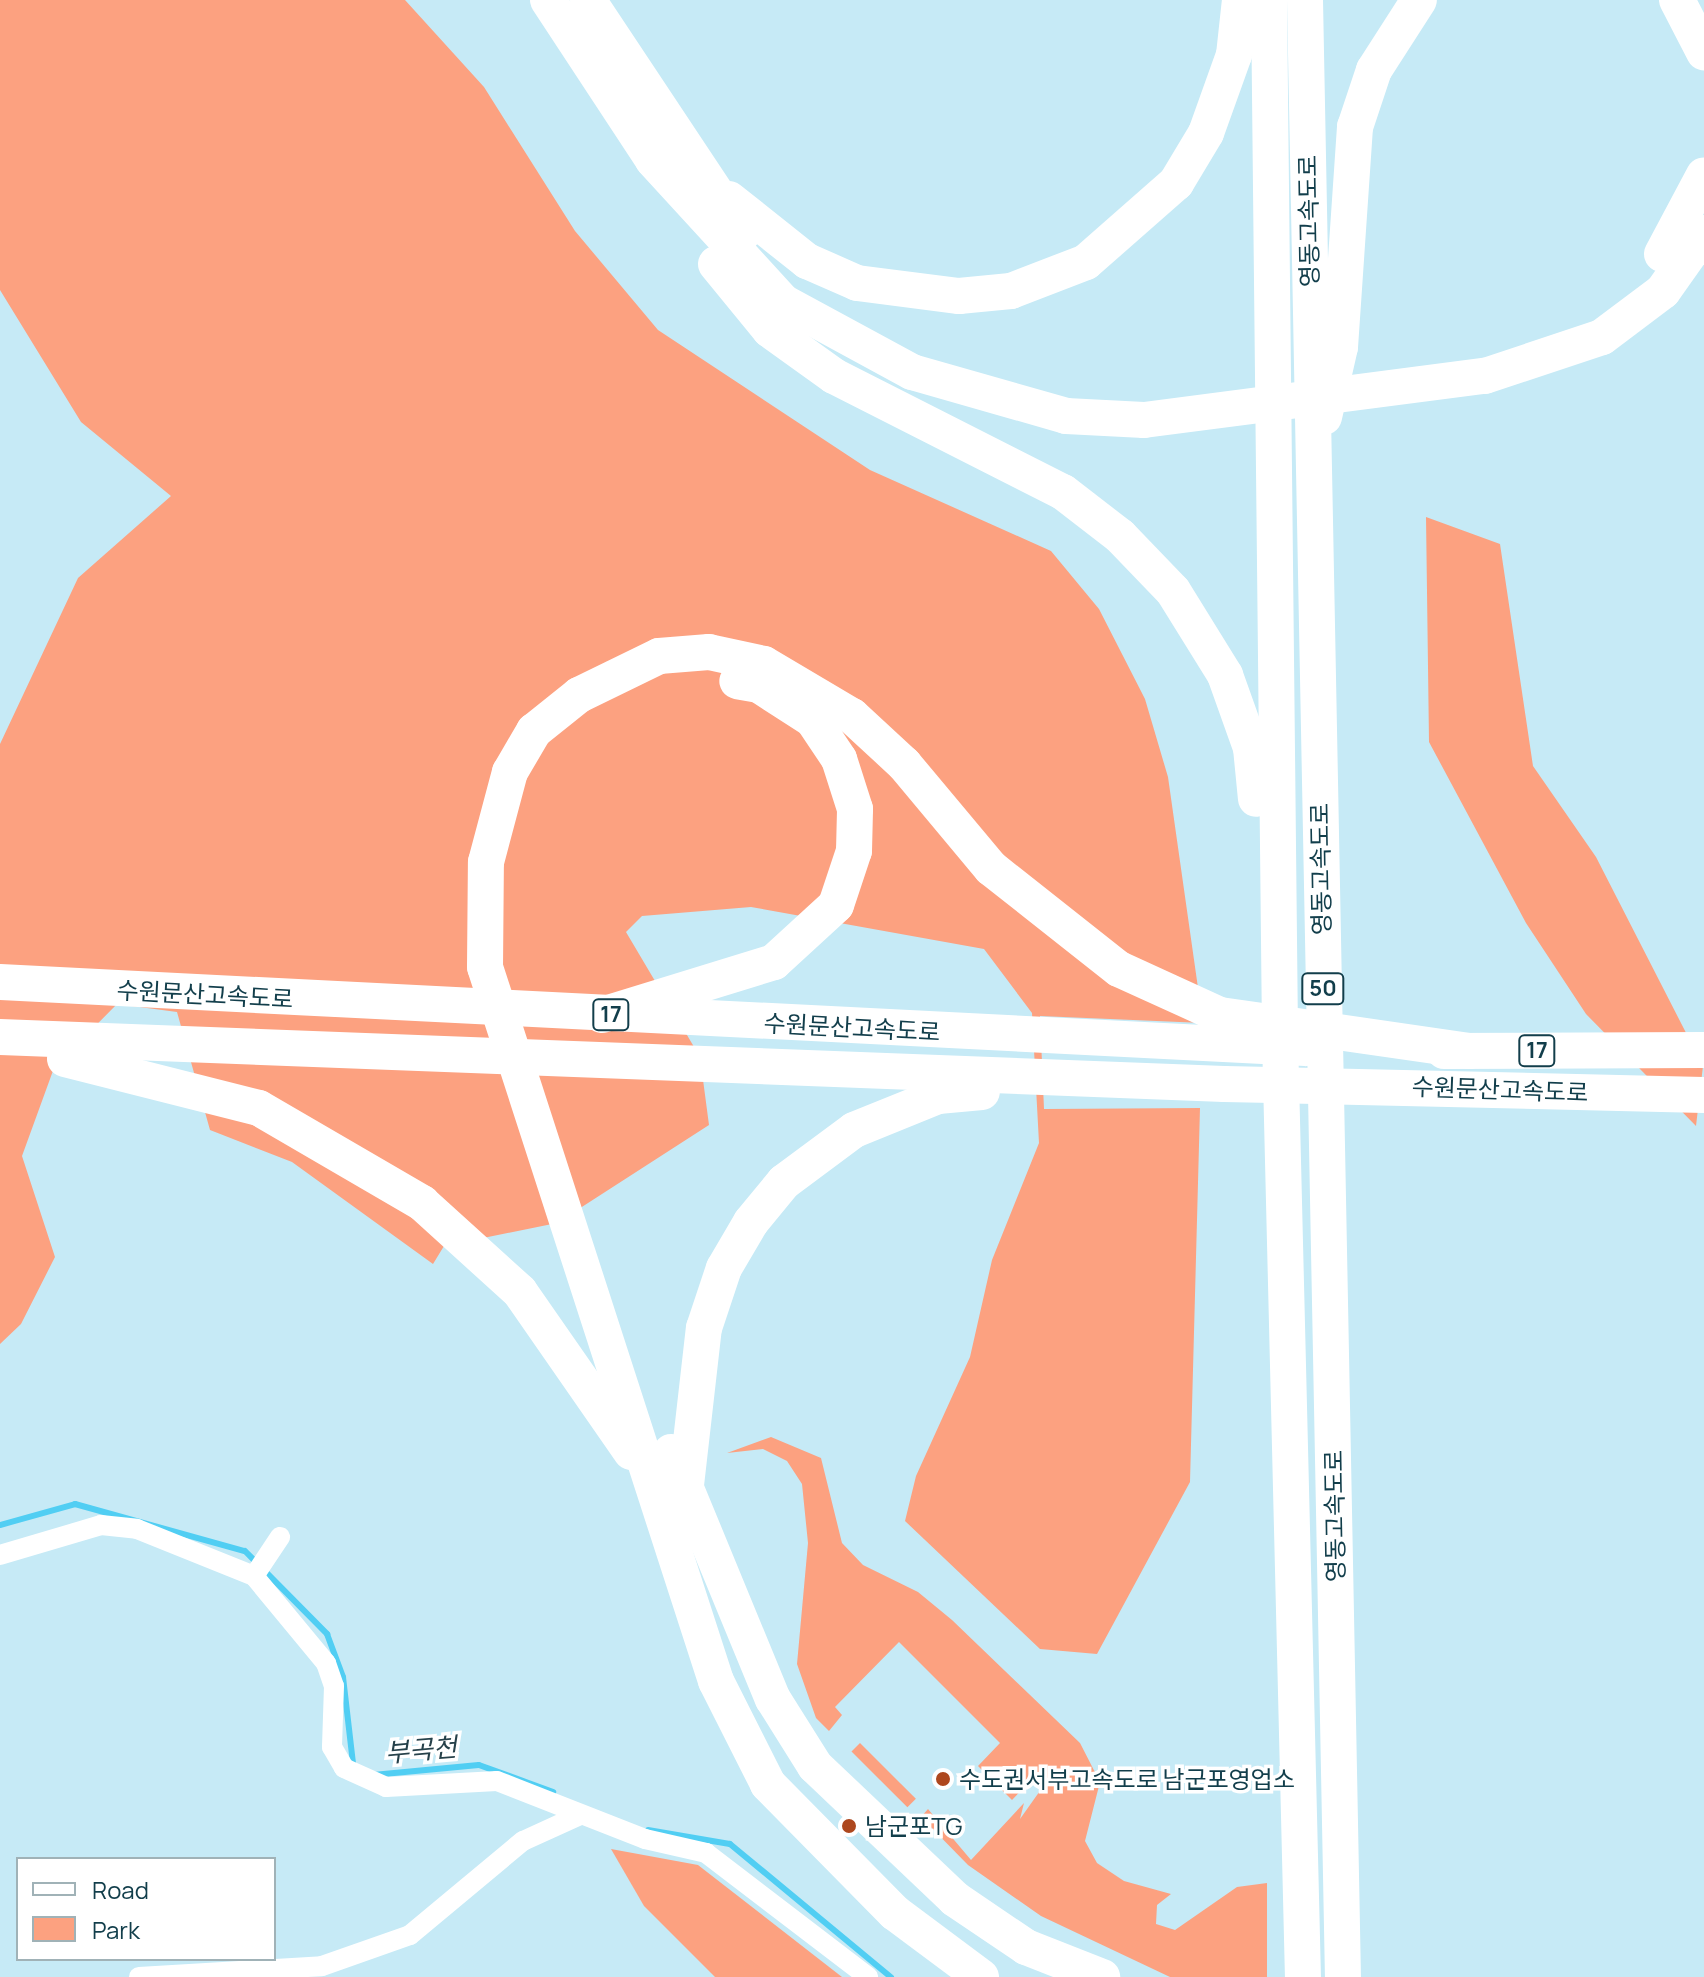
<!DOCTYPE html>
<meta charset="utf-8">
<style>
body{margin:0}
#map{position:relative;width:1704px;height:1977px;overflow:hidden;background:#c6eaf6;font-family:Manrope,"Noto Sans KR",sans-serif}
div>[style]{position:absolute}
.green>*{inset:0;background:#fca180;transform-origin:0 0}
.stream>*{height:6px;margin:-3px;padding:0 3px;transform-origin:3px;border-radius:3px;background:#51cef3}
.minor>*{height:20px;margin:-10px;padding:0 10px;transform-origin:10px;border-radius:10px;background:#fff}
.motorway>*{height:36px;margin:-18px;padding:0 18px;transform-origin:18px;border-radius:18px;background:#fff}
.dots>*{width:22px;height:22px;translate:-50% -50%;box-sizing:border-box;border:4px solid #fff;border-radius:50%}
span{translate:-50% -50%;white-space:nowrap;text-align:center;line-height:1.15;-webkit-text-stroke:7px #fff;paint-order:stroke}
.shield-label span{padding:2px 6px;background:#fff;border:2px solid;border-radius:6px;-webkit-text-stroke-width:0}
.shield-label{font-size:22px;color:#123e4b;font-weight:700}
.street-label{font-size:24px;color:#123e4b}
.poi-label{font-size:24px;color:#123e4b}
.left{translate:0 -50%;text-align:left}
.water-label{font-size:26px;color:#26414a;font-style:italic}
.legend{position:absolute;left:16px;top:1857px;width:260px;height:104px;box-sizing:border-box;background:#fff;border:2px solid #a0b2b7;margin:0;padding:10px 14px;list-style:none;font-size:24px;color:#123e4b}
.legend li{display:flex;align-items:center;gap:16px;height:40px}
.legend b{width:40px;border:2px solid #a0b2b7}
</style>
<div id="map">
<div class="green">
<i style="clip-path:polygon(0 0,405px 0,484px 87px,575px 231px,658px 330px,870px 470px,1051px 551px,1099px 609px,1145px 699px,1168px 777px,1203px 1023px,1040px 1016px,1044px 1109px,1200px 1108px,1190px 1482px,1097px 1654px,1040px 1649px,905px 1521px,916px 1476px,970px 1357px,992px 1260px,1039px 1143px,1032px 1013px,984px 949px,751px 907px,642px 916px,626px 932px,700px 1057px,709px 1125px,557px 1223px,444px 1246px,433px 1264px,292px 1162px,210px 1130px,177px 1012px,117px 1004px,54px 1068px,22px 1156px,55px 1257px,21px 1324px,0 1344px,0 744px,78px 578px,171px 496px,81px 422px,0 290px)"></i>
<i style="clip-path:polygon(1426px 517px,1500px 544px,1533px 766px,1596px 857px,1703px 1066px,1696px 1126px,1586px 1014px,1526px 923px,1429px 742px)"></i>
<i style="clip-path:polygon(771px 1437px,821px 1458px,842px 1543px,863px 1565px,918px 1592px,952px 1620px,1080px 1743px,1100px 1782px,1085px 1841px,1097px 1863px,1124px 1881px,1171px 1894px,1157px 1905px,1156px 1924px,1175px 1930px,1237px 1887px,1267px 1883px,1267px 1977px,1170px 1977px,1041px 1916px,968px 1865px,921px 1817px,928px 1809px,971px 1860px,1024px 1803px,1020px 1819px,1042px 1788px,1034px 1777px,1012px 1800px,978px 1766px,1000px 1743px,899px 1642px,835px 1707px,842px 1715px,829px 1731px,816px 1718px,797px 1664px,808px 1543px,802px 1484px,787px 1461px,763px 1449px,727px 1453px)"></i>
<i style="left:860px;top:1743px;width:79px;height:12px;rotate:45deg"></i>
<i style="clip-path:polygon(611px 1849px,698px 1865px,842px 1977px,715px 1977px,644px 1906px)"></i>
</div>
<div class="stream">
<i style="left:0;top:1525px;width:78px;rotate:-15.6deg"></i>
<i style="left:75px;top:1504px;width:176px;rotate:15.5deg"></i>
<i style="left:245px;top:1551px;width:117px;rotate:45.3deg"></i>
<i style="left:327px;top:1634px;width:46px;rotate:69.6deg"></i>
<i style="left:343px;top:1677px;width:88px;rotate:83.4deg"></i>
<i style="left:373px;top:1775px;width:106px;rotate:-5.4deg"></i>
<i style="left:479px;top:1765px;width:79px;rotate:20deg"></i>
<i style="left:648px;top:1830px;width:83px;rotate:9.7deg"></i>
<i style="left:730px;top:1844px;width:209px;rotate:39.6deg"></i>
</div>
<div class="minor">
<i style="left:0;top:1555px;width:105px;rotate:-16.5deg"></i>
<i style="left:101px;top:1525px;width:36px;rotate:6deg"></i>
<i style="left:137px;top:1529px;width:126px;rotate:21.9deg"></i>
<i style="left:254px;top:1576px;width:113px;rotate:50.4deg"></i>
<i style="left:326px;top:1663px;width:24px;rotate:71deg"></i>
<i style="left:334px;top:1686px;width:61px;rotate:91.9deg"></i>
<i style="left:332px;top:1747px;width:24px;rotate:60deg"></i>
<i style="left:344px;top:1768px;width:46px;rotate:24.3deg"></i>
<i style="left:386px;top:1787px;width:111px;rotate:-3.1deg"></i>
<i style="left:497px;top:1781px;width:159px;rotate:21.4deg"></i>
<i style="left:645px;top:1839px;width:63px;rotate:12.9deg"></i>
<i style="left:706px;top:1853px;width:204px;rotate:37.4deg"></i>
<i style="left:254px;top:1576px;width:47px;rotate:-56.3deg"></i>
<i style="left:139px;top:1977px;width:183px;rotate:-3.4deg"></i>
<i style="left:322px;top:1966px;width:93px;rotate:-19.4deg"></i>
<i style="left:410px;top:1935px;width:147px;rotate:-39.8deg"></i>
<i style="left:523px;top:1841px;width:63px;rotate:-24.5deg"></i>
</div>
<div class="motorway">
<i style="left:548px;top:0;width:191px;rotate:56.7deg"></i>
<i style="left:653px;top:160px;width:193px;rotate:47.5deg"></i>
<i style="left:783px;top:302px;width:147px;rotate:28.5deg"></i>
<i style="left:912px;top:372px;width:160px;rotate:15.9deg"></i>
<i style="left:1066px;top:416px;width:78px;rotate:2.9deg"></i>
<i style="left:1144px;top:420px;width:344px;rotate:-7.4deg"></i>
<i style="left:1485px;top:376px;width:123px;rotate:-18.4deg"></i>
<i style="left:1602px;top:337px;width:76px;rotate:-37deg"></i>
<i style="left:1663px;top:291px;width:71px;rotate:-54.7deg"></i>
<i style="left:588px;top:0;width:280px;rotate:56.4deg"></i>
<i style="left:1269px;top:0;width:1038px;rotate:89.39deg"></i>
<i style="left:1280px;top:1038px;width:939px;rotate:88.6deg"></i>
<i style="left:1305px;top:0;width:1977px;rotate:88.9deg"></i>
<i style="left:1677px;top:0;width:59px;rotate:62.6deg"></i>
<i style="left:729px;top:199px;width:100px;rotate:38.5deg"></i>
<i style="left:807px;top:261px;width:55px;rotate:23.7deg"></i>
<i style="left:857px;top:283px;width:103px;rotate:7.3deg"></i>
<i style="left:959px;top:296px;width:52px;rotate:-5.5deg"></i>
<i style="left:1011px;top:291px;width:80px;rotate:-21.1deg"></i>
<i style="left:1086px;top:262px;width:120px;rotate:-41.3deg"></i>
<i style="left:1176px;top:183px;width:58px;rotate:-59deg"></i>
<i style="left:1206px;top:133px;width:83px;rotate:-70.3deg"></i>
<i style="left:1234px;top:55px;width:55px;rotate:-83.8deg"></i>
<i style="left:1662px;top:254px;width:89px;rotate:-62deg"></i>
<i style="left:716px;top:264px;width:85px;rotate:50.7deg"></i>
<i style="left:770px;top:330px;width:79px;rotate:35.7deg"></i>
<i style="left:834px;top:376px;width:257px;rotate:26.9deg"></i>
<i style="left:1063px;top:492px;width:72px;rotate:37.7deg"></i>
<i style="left:1120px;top:536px;width:76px;rotate:46.1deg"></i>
<i style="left:1173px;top:591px;width:99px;rotate:58.2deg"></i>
<i style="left:1225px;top:675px;width:77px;rotate:70.4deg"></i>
<i style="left:1251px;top:748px;width:51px;rotate:84.4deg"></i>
<i style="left:1324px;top:417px;width:72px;rotate:-77.1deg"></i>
<i style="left:1340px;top:347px;width:221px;rotate:-86.1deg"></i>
<i style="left:1355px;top:127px;width:60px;rotate:-71.6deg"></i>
<i style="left:1374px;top:70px;width:83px;rotate:-57.3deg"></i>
<i style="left:0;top:982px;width:1307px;rotate:2.9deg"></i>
<i style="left:602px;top:1015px;width:180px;rotate:-17.1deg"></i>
<i style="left:774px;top:962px;width:84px;rotate:-42.6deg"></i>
<i style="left:836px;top:905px;width:57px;rotate:-71.6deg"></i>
<i style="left:854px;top:851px;width:42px;rotate:-88.6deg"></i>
<i style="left:855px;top:809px;width:52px;rotate:-107.7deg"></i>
<i style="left:839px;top:759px;width:47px;rotate:-123.7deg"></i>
<i style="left:813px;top:720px;width:64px;rotate:-147.1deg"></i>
<i style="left:759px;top:685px;width:22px;rotate:-170deg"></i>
<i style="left:0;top:1037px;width:1225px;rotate:2.2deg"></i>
<i style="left:1224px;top:1084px;width:480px;rotate:1.3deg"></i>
<i style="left:1444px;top:1051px;width:260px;rotate:-0.2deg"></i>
<i style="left:65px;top:1059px;width:200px;rotate:14.2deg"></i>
<i style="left:259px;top:1108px;width:189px;rotate:30.2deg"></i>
<i style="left:422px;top:1203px;width:132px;rotate:42.2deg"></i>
<i style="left:520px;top:1292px;width:195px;rotate:55.2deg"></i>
<i style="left:671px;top:1452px;width:267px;rotate:67.6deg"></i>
<i style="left:773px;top:1699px;width:79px;rotate:57.9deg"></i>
<i style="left:815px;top:1766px;width:193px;rotate:43.5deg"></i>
<i style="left:955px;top:1899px;width:86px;rotate:34.1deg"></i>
<i style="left:1026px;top:1947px;width:82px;rotate:21.5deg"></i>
<i style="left:686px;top:1485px;width:158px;rotate:-83.5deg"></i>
<i style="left:704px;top:1328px;width:63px;rotate:-71.6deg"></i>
<i style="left:724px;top:1268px;width:53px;rotate:-59.6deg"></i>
<i style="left:751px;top:1222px;width:52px;rotate:-50.5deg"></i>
<i style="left:784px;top:1182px;width:87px;rotate:-36.6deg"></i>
<i style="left:854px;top:1130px;width:91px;rotate:-22deg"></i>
<i style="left:938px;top:1096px;width:44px;rotate:-5.2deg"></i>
<i style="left:981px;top:1977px;width:107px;rotate:-143.3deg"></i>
<i style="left:895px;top:1913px;width:181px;rotate:-134.6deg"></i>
<i style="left:768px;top:1784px;width:115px;rotate:-116.8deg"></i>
<i style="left:716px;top:1681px;width:750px;rotate:-107.93deg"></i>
<i style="left:485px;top:967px;width:105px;rotate:-89.5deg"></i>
<i style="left:486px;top:862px;width:93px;rotate:-75.1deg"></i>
<i style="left:510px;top:772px;width:48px;rotate:-59.7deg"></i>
<i style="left:534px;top:731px;width:58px;rotate:-38.7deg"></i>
<i style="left:579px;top:695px;width:89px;rotate:-26deg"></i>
<i style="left:659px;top:656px;width:50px;rotate:-4.6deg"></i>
<i style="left:709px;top:652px;width:56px;rotate:12.3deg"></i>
<i style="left:764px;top:664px;width:102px;rotate:30.6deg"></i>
<i style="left:852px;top:716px;width:71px;rotate:42.7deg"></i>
<i style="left:904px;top:764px;width:136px;rotate:50.1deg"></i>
<i style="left:991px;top:868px;width:163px;rotate:38.3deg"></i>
<i style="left:1119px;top:969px;width:111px;rotate:24.5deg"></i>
<i style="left:1220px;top:1015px;width:252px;rotate:8.2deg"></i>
</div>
<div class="dots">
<i style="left:943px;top:1779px;background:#ad471e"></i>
<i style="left:849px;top:1826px;background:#ad471e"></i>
</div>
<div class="shield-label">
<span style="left:1323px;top:989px">50</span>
<span style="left:611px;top:1015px">17</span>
<span style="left:1537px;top:1051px">17</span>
</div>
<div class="street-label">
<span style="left:1308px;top:221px;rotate:-91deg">영동고속도로</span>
<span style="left:1320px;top:869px;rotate:-91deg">영동고속도로</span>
<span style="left:205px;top:994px;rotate:3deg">수원문산고속도로</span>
<span style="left:852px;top:1027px;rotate:3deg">수원문산고속도로</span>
<span style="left:1500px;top:1089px;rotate:2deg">수원문산고속도로</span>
<span style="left:1334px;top:1516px;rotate:-91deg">영동고속도로</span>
</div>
<div class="poi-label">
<span class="left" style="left:959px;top:1779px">수도권서부고속도로 남군포영업소</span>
<span class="left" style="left:865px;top:1826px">남군포TG</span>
</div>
<div class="water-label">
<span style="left:421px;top:1750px;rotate:-5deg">부곡천</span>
</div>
<ul class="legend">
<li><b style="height:10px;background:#fff"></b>Road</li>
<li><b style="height:22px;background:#fca180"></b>Park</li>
</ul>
</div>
